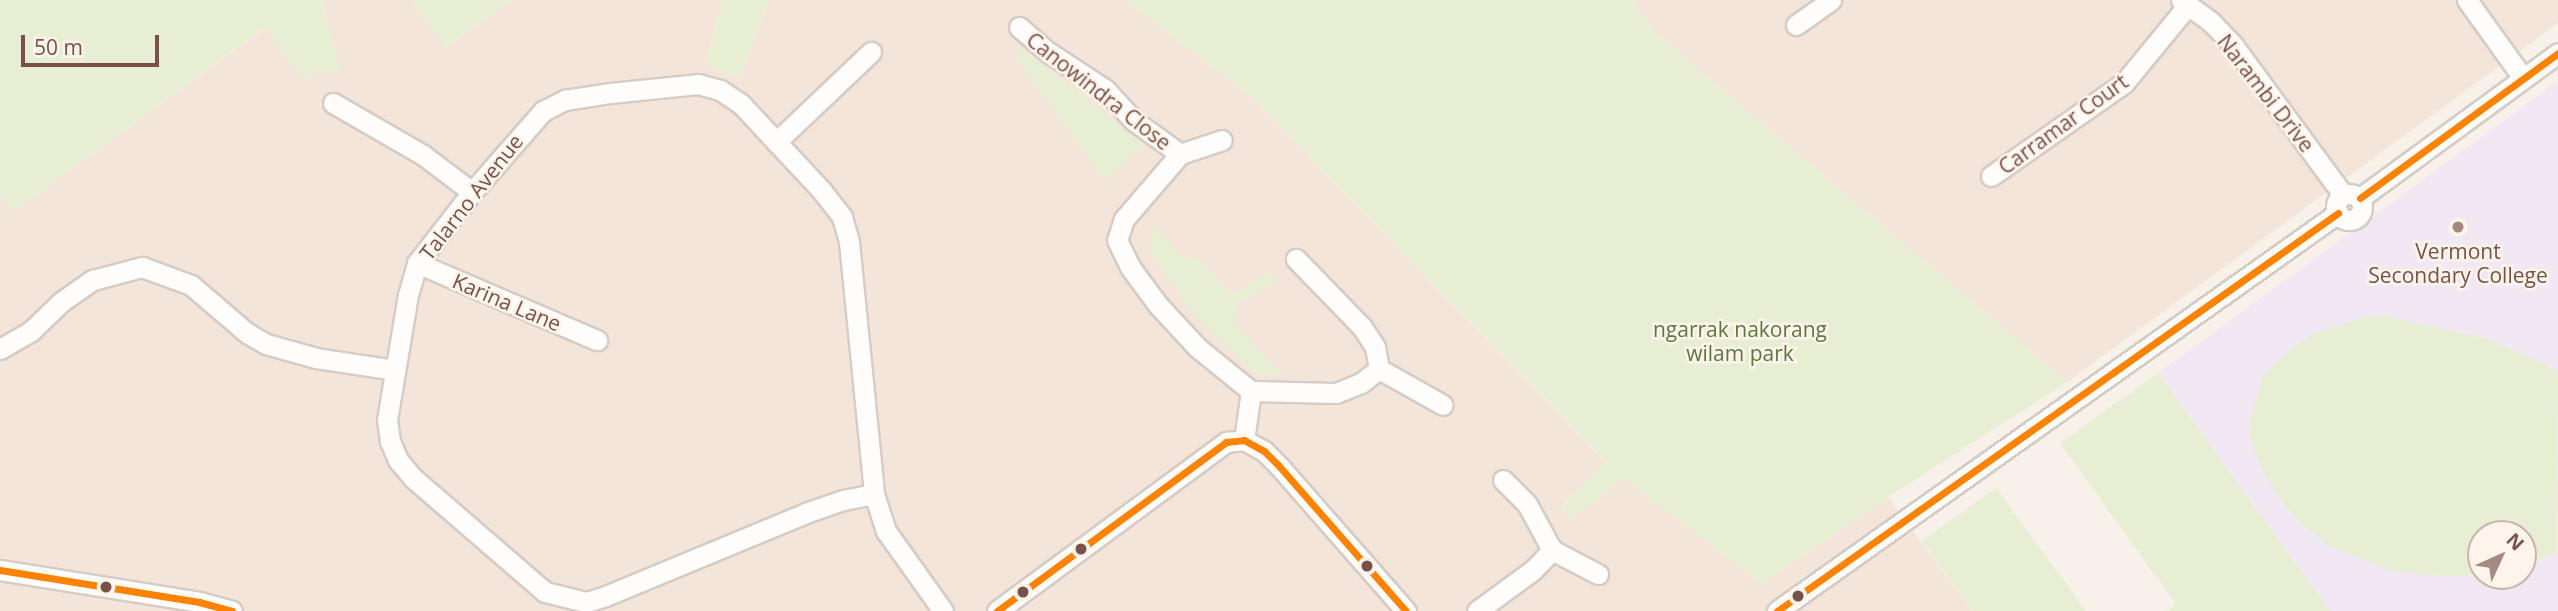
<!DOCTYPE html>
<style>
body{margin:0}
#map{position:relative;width:2558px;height:611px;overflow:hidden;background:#f8f1ea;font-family:"Open Sans",sans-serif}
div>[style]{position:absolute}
.residential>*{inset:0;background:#f4e5da}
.education>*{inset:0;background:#f2e8f3}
.green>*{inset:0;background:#e8eed4}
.roads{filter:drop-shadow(2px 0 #d6ccc6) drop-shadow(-2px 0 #d6ccc6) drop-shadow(0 2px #d6ccc6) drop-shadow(0 -2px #d6ccc6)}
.minor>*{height:19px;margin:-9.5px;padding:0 9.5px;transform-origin:9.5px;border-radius:9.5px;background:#fefdfc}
.minor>.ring{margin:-9.5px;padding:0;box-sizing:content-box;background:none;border:19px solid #fefdfc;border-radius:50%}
.bus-1>*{height:7px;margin:-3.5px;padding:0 3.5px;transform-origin:3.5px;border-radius:3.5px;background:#ff8200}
.dots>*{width:19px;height:19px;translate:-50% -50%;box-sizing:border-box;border:4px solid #fff4ec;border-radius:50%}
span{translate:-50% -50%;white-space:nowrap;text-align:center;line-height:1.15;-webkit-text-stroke:5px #fff4ec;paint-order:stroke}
.street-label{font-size:21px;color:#785148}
.poi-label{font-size:21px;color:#785148}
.park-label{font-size:21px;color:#58793c}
.north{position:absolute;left:2467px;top:520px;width:70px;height:70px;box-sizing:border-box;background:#fff4ec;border:2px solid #c9b3aa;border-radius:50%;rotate:45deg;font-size:19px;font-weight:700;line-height:28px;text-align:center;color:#785148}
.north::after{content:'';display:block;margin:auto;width:24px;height:32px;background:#a58981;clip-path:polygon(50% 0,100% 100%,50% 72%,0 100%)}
.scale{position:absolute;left:21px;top:35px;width:138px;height:32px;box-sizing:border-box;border:4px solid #785148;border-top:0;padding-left:9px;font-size:21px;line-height:24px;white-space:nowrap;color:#785148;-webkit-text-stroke:5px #fff4ec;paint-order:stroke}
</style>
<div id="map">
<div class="residential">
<i style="clip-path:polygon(322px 0,411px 0,446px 47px,511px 0,723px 0,705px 64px,740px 78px,769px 0,1125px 0,1251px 97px,1605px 461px,1562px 506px,1572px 519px,1623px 477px,1762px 584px,1888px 497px,1972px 611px,0 611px,0 194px,14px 211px,266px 27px,304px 79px,324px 71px,340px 73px)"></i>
<i style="clip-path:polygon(1632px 0,2558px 0,2558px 23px,2067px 382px,1656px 34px)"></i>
</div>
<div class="education">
<i style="clip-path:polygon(evenodd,2558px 81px,2558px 611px,2330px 611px,2158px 373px,2558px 81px,2481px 534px,2523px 534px,2523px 576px,2481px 576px,2481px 534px)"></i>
</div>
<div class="green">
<i style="clip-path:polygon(0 0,322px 0,341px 74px,324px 71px,304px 80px,265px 27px,13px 212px,0 194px)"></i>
<i style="clip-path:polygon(411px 0,511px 0,445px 47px)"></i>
<i style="clip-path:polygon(723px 0,769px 0,740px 78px,705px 64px)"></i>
<i style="clip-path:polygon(1125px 0,1632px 0,1656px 34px,2067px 382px,1888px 497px,1762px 584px,1623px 478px,1572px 519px,1562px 507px,1605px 460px,1251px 97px)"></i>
<i style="clip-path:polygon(1024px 49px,1143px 145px,1105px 181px,1015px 56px)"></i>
<i style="clip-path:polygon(1152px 225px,1184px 258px,1200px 259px,1231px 294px,1271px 272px,1279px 280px,1239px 303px,1232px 321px,1285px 376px,1255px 373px,1195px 315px,1150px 252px)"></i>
<i style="clip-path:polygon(2385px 316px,2490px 340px,2558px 371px,2557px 552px,2523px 566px,2523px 534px,2481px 534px,2481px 574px,2455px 577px,2393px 571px,2331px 547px,2301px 523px,2278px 497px,2257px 459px,2248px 430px,2263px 376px,2287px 352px,2313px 334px,2366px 317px)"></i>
<i style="clip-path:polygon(2158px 373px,2330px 611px,2167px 611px,2176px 604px,2060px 443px)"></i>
<i style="clip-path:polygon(1996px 488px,2086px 611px,1972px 611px,1922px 541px)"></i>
</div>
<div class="roads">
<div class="minor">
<i style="left:2181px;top:0;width:37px;rotate:36deg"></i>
<i style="left:2211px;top:22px;width:32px;rotate:46deg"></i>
<i style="left:2233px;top:45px;width:186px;rotate:53.7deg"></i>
<i style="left:2467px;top:0;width:96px;rotate:54.3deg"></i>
<i style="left:1796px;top:25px;width:43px;rotate:-35.5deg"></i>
<i style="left:1019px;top:27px;width:38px;rotate:41deg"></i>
<i style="left:1048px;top:52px;width:69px;rotate:33.2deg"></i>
<i style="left:1106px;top:90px;width:40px;rotate:48deg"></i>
<i style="left:1133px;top:120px;width:58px;rotate:35.9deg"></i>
<i style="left:1180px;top:154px;width:86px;rotate:130.7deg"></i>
<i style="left:1124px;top:219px;width:22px;rotate:108deg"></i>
<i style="left:1117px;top:240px;width:30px;rotate:64deg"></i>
<i style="left:1130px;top:267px;width:47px;rotate:53.6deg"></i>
<i style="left:1158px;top:305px;width:59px;rotate:47.1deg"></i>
<i style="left:1198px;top:348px;width:68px;rotate:39.1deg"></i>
<i style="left:1251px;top:391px;width:49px;rotate:98.1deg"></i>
<i style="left:333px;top:103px;width:104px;rotate:30deg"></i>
<i style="left:423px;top:155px;width:61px;rotate:37.1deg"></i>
<i style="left:776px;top:142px;width:131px;rotate:-43.5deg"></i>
<i style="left:1180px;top:154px;width:44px;rotate:-18.4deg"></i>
<i style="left:1991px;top:176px;width:162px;rotate:-35deg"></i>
<i style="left:2124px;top:83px;width:101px;rotate:-50.6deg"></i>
<i class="ring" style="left:2336px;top:194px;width:7px;height:7px"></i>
<i style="left:2360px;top:198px;width:245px;rotate:-36.2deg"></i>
<i style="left:417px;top:263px;width:196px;rotate:23.2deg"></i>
<i style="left:0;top:349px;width:36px;rotate:-30deg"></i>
<i style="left:31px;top:331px;width:42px;rotate:-44deg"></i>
<i style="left:61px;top:302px;width:39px;rotate:-35deg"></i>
<i style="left:93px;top:280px;width:51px;rotate:-14.9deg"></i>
<i style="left:142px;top:267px;width:52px;rotate:20.2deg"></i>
<i style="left:191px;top:285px;width:74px;rotate:40.6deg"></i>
<i style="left:247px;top:333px;width:22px;rotate:30deg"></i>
<i style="left:266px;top:344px;width:52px;rotate:15.6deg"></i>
<i style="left:316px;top:358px;width:80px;rotate:8.6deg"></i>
<i style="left:1379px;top:369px;width:73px;rotate:29.4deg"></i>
<i style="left:1251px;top:391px;width:85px;rotate:1.3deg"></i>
<i style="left:1336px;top:393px;width:27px;rotate:-22deg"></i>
<i style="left:1361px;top:383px;width:23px;rotate:-38deg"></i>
<i style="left:1379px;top:369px;width:22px;rotate:-100deg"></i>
<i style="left:1375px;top:347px;width:24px;rotate:-123deg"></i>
<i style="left:1362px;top:327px;width:95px;rotate:-134.1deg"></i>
<i style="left:1503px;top:480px;width:34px;rotate:45deg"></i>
<i style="left:1527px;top:504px;width:52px;rotate:61.5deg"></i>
<i style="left:1552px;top:550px;width:52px;rotate:27.6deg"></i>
<i style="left:874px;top:494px;width:32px;rotate:169deg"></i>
<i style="left:843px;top:500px;width:39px;rotate:161deg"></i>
<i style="left:806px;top:513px;width:217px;rotate:157.5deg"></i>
<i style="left:606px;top:596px;width:21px;rotate:163deg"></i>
<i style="left:586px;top:602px;width:42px;rotate:-166.3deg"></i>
<i style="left:545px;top:592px;width:174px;rotate:-139.2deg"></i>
<i style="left:413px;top:478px;width:23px;rotate:-130deg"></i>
<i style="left:398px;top:460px;width:21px;rotate:-113deg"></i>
<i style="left:390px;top:441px;width:21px;rotate:-98deg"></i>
<i style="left:387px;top:420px;width:127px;rotate:-80.5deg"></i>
<i style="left:408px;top:295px;width:33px;rotate:-74deg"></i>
<i style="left:417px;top:263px;width:90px;rotate:-52.2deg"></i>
<i style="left:472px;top:192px;width:108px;rotate:-48.8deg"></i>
<i style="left:543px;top:111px;width:25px;rotate:-27deg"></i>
<i style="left:565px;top:100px;width:46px;rotate:-8.8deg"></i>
<i style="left:610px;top:93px;width:88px;rotate:-5.8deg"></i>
<i style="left:698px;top:84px;width:23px;rotate:15deg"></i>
<i style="left:720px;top:90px;width:25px;rotate:34deg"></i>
<i style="left:741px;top:104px;width:119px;rotate:47deg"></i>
<i style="left:822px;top:191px;width:33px;rotate:52deg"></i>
<i style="left:842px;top:217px;width:26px;rotate:74deg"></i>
<i style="left:849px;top:242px;width:253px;rotate:84.3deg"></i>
<i style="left:874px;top:494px;width:39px;rotate:72deg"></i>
<i style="left:886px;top:531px;width:98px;rotate:54.5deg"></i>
<i style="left:0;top:570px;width:202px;rotate:9.1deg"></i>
<i style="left:199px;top:602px;width:34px;rotate:15deg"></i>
<i style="left:997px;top:611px;width:285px;rotate:-36.4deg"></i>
<i style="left:1226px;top:442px;width:18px;rotate:-6deg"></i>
<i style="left:1244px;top:440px;width:23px;rotate:29deg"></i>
<i style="left:1264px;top:451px;width:21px;rotate:45deg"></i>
<i style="left:1279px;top:466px;width:193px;rotate:48.8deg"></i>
<i style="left:1477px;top:611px;width:69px;rotate:-36.2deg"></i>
<i style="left:1533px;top:570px;width:28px;rotate:-46deg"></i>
<i style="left:1777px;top:611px;width:688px;rotate:-35.35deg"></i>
</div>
</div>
<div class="bus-1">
<i style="left:2360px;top:198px;width:245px;rotate:-36.2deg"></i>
<i style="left:0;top:570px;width:202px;rotate:9.1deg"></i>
<i style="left:199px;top:602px;width:34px;rotate:15deg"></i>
<i style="left:997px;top:611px;width:285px;rotate:-36.4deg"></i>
<i style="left:1226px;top:442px;width:18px;rotate:-6deg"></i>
<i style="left:1244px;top:440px;width:23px;rotate:29deg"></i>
<i style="left:1264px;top:451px;width:21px;rotate:45deg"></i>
<i style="left:1279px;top:466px;width:193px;rotate:48.8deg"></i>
<i style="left:1777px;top:611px;width:688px;rotate:-35.35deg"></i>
</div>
<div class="dots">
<i style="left:2458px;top:227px;background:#a58981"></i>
<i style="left:1081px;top:549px;background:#785148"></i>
<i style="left:1367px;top:566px;background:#785148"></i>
<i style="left:106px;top:587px;background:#785148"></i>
<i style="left:1023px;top:592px;background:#785148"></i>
<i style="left:1798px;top:596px;background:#785148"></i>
</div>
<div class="street-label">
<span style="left:1099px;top:91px;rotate:38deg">Canowindra Close</span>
<span style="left:2266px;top:93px;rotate:52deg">Narambi Drive</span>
<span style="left:2063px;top:124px;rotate:-36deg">Carramar Court</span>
<span style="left:471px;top:197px;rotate:-52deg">Talarno Avenue</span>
<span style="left:507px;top:302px;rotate:23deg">Karina Lane</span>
</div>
<div class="poi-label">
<span style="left:2458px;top:263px">Vermont<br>Secondary College</span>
</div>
<div class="park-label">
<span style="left:1740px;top:341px">ngarrak nakorang<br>wilam park</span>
</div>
<div class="north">N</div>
<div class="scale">50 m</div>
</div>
